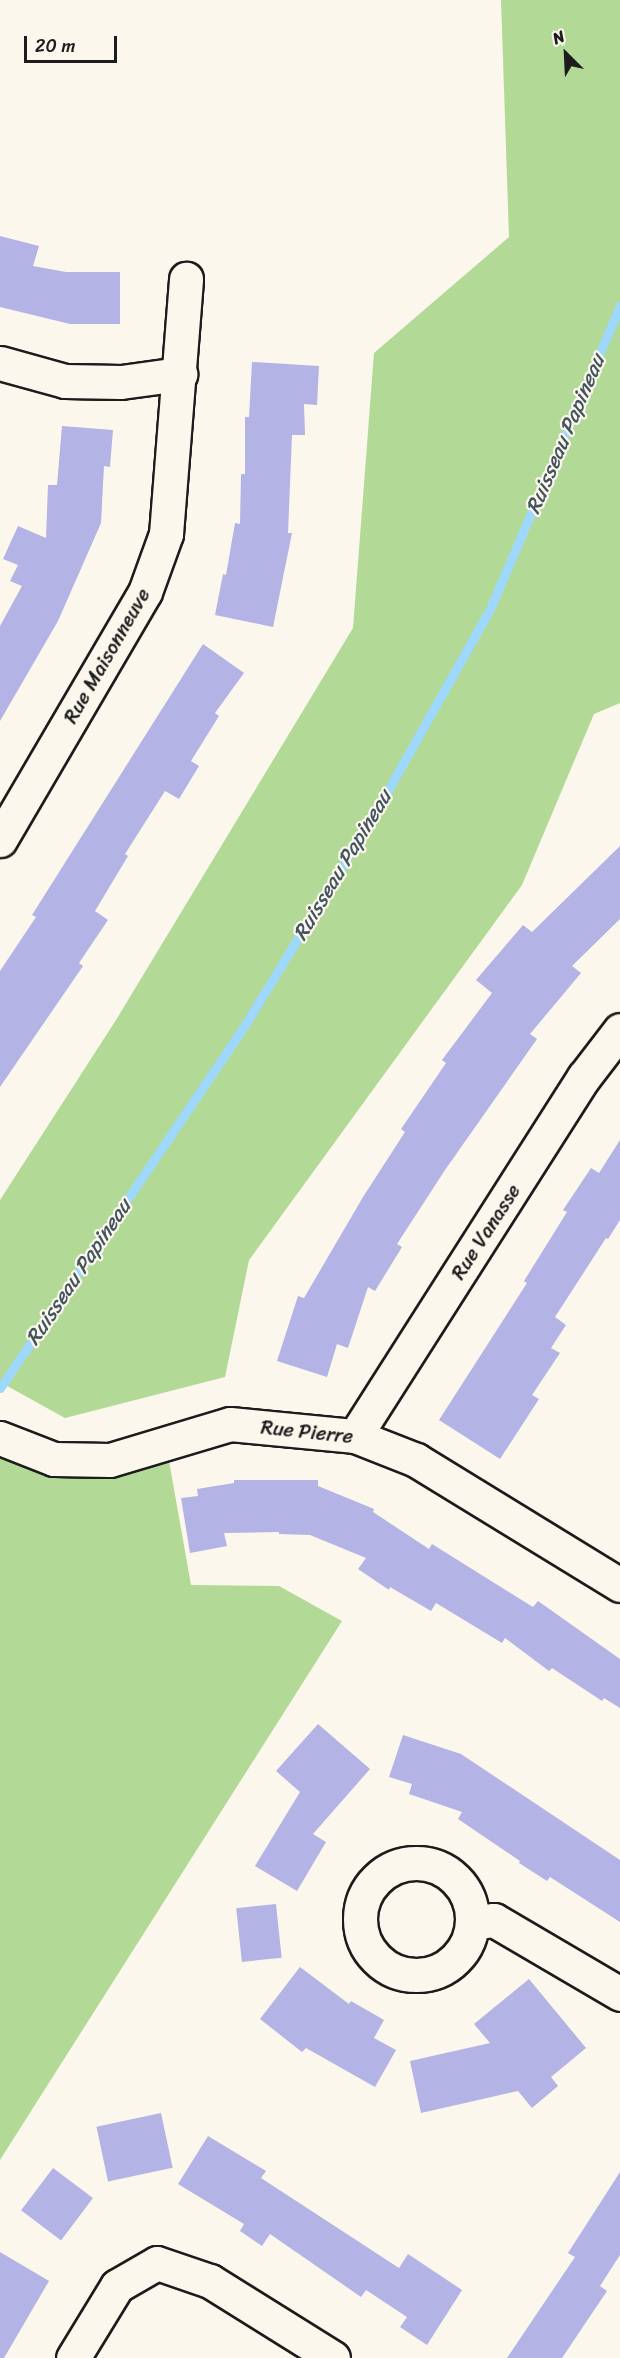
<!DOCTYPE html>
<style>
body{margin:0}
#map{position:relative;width:620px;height:2358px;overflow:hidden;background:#fbf7ec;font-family:Sriracha,sans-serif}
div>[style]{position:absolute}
.green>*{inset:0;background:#b2d995}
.stream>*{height:9px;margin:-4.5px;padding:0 4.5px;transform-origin:4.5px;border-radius:4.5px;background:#9ed8fe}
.building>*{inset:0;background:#b3b3e5;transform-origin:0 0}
.roads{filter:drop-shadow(2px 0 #1c1c1c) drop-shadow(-2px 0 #1c1c1c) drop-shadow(0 2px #1c1c1c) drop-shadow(0 -2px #1c1c1c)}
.street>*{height:33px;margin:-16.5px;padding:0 16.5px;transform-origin:16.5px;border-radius:16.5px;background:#fbf7ec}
.street>.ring{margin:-16.5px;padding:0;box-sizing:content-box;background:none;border:33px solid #fbf7ec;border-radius:50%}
span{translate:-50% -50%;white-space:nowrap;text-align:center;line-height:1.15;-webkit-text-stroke:4.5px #fbf7ec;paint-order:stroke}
.street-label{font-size:20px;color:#1c1c1c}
.water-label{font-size:21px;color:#435460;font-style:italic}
.north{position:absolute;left:536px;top:24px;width:60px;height:60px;-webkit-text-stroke:4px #fbf7ec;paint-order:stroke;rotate:336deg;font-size:16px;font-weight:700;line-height:24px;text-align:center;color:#1c1c1c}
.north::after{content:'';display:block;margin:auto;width:21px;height:27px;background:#1c1c1c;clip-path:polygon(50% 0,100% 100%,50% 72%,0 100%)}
.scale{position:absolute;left:24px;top:36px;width:93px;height:27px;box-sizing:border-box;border:3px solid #1c1c1c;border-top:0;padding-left:8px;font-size:18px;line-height:21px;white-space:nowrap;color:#1c1c1c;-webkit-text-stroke:4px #fbf7ec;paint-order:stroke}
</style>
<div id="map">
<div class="green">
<i style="clip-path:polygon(501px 0,620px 0,620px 703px,594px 714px,522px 885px,249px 1260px,225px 1377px,65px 1418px,0 1382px,0 1200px,116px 1020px,353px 628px,374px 353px,509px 237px)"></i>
<i style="clip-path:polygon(0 1438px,54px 1459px,166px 1444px,191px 1585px,279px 1586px,342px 1621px,0 2160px)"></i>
</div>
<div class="stream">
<i style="left:0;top:1388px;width:440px;rotate:-56deg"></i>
<i style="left:246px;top:1023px;width:263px;rotate:-58.5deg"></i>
<i style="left:383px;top:799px;width:218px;rotate:-60.6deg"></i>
<i style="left:490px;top:609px;width:331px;rotate:-66.8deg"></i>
</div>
<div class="building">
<i style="clip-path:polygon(0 236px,39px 246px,33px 266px,66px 272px,120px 272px,120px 324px,70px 324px,0 307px)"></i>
<i style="clip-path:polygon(252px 362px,319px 366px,317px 405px,304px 404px,305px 435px,292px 435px,288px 533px,292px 533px,273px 627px,215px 615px,223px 574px,226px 575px,235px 523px,240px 524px,241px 474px,245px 474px,245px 417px,249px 417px)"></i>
<i style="clip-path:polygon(62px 426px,113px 430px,110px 467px,104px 466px,101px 523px,58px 621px,0 721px,0 626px,22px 586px,10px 581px,18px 565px,3px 559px,18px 526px,46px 538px,48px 485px,57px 485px)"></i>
<i style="clip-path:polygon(203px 644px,244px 673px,215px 713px,219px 716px,191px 761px,199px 766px,179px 799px,165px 791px,125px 854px,128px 856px,95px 911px,108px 920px,79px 963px,83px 966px,0 1087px,0 971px,36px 917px,32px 915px)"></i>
<i style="clip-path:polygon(620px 846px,620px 919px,572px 966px,581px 973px,530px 1034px,537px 1039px,445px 1170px,397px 1244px,402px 1247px,375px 1291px,368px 1287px,348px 1348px,337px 1344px,327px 1377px,277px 1361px,298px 1296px,304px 1298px,363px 1197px,405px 1132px,401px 1129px,446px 1063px,442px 1060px,492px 993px,476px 980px,523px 925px,532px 932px)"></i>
<i style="clip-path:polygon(620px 1140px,620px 1220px,608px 1239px,606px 1238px,555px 1317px,566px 1325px,551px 1348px,560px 1353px,532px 1395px,539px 1399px,500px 1459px,439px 1420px,527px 1283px,524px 1281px,567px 1212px,563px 1210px,591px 1168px,599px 1173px)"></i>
<i style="clip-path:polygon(234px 1480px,318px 1480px,318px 1486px,374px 1509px,373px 1512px,429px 1549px,432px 1544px,533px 1607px,538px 1601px,620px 1659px,620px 1708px,604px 1698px,602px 1701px,552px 1668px,549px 1671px,505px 1638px,502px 1643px,436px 1603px,431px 1611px,390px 1587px,389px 1590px,358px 1569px,366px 1558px,310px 1535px,279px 1534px,279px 1532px,224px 1533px,227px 1546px,190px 1553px,181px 1498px,198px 1496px,197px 1489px,234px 1483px)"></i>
<i style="clip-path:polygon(318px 1724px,370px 1769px,313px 1834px,326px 1842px,297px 1891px,255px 1866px,300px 1792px,276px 1771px)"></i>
<i style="clip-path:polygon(403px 1735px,461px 1754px,620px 1860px,620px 1922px,550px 1877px,547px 1881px,519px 1863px,520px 1861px,458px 1819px,462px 1812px,409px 1794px,412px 1784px,389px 1777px)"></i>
<i style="left:276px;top:1904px;width:54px;height:40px;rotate:84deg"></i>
<i style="clip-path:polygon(300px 1967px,349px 2004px,351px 2001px,384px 2020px,374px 2038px,396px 2050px,375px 2087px,306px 2048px,302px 2052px,260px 2019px)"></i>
<i style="clip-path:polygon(529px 1979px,586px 2048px,551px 2077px,558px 2086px,532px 2108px,518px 2091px,421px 2113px,410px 2061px,490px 2043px,474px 2024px)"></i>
<i style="left:161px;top:2113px;width:56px;height:66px;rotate:78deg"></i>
<i style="clip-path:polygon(208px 2136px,266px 2171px,261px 2178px,399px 2268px,408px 2254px,462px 2290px,427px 2345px,400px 2327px,407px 2317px,366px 2290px,361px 2297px,270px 2234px,262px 2246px,240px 2231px,244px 2224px,178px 2184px)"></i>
<i style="left:53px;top:2168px;width:50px;height:53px;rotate:37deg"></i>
<i style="clip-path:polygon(620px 2172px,620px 2255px,600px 2286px,607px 2291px,562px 2358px,507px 2358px,575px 2257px,568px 2253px)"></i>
<i style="clip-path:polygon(0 2252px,49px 2281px,4px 2358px,0 2358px)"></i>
</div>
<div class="roads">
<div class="street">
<i style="left:0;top:363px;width:67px;rotate:15.5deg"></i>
<i style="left:65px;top:381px;width:56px;rotate:1deg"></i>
<i style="left:121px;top:382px;width:60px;rotate:-7.7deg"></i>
<i style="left:0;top:840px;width:287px;rotate:-59.7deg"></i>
<i style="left:145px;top:592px;width:62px;rotate:-70.1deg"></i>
<i style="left:166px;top:534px;width:256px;rotate:-85.5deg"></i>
<i style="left:355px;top:1436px;width:426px;rotate:-57.5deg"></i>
<i style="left:584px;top:1077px;width:59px;rotate:-52.5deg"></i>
<i style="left:0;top:1438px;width:58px;rotate:21.3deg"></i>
<i style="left:54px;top:1459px;width:56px;rotate:1deg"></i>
<i style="left:110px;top:1460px;width:125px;rotate:-16.7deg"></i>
<i style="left:230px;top:1424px;width:126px;rotate:5.5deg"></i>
<i style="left:355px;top:1436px;width:66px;rotate:21.5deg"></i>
<i style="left:416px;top:1460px;width:239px;rotate:31.5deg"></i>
<i class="ring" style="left:360px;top:1863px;width:79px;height:79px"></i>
<i style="left:472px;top:1923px;width:22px;rotate:-8deg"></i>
<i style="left:494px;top:1920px;width:146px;rotate:30.4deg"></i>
<i style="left:73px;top:2358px;width:84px;rotate:-58.6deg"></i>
<i style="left:117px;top:2286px;width:46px;rotate:-29.9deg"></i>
<i style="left:157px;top:2263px;width:56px;rotate:18.8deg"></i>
<i style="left:210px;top:2281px;width:145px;rotate:32deg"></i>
</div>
</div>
<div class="street-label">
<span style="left:107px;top:656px;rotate:-60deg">Rue Maisonneuve</span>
<span style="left:486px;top:1232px;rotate:-57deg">Rue Vanasse</span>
<span style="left:307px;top:1432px;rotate:6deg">Rue Pierre</span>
</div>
<div class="water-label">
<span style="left:565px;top:434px;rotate:-67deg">Ruisseau Papineau</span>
<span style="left:342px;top:865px;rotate:-59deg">Ruisseau Papineau</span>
<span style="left:78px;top:1272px;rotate:-56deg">Ruisseau Papineau</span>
</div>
<div class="north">N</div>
<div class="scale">20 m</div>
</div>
